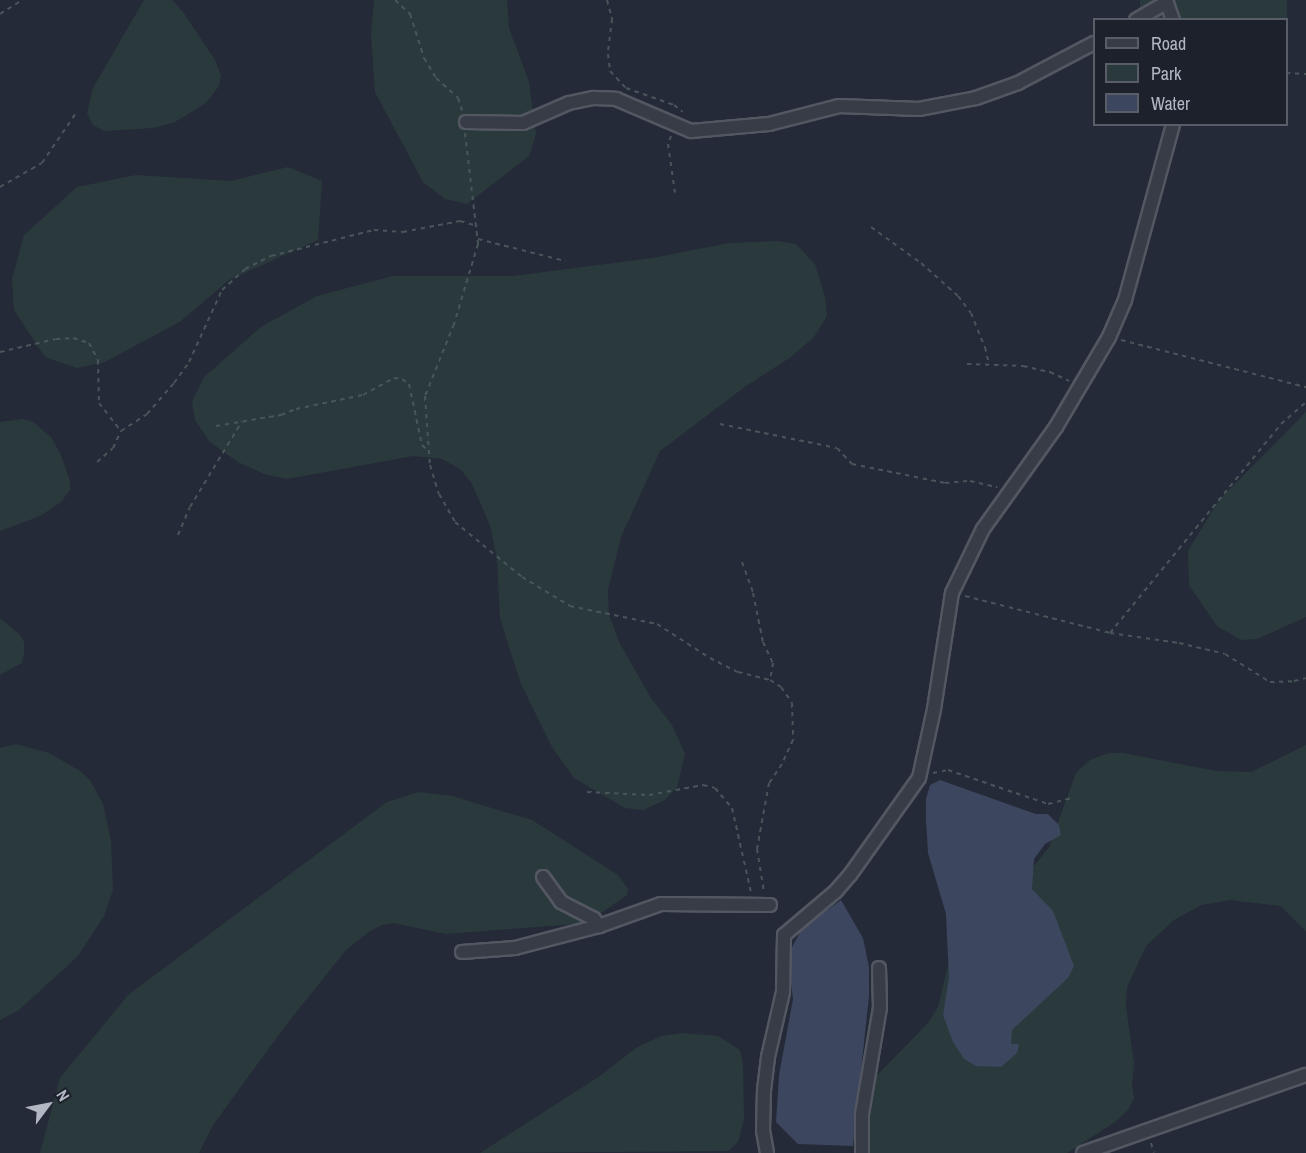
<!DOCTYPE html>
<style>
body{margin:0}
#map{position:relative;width:1306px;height:1153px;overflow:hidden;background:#242a37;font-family:"Archivo Narrow",sans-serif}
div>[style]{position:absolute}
.green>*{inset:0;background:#2a3a3c;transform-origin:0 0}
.water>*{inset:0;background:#3c465e}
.path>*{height:2px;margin-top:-1px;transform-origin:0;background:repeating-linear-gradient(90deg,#485559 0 4.5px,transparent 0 9px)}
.roads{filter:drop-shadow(2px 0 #535762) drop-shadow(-2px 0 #535762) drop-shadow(0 2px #535762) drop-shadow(0 -2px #535762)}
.minor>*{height:12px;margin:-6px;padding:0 6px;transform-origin:6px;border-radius:6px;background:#383c47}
span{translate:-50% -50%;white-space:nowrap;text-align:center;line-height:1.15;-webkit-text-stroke:4.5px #1d212c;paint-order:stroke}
.legend{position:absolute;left:1093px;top:18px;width:195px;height:108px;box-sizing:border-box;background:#1d212c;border:2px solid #595d68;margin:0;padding:8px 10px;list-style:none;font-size:18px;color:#b3b7c3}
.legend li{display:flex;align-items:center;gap:12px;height:30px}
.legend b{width:30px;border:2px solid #595d68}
.north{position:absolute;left:18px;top:1075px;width:60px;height:60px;-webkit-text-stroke:4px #1d212c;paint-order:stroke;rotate:58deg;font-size:16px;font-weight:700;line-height:24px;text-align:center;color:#b3b7c3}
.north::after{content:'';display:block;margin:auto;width:21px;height:27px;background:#b3b7c3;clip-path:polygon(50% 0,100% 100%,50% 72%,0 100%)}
</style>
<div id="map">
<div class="green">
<i style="clip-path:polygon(144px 0,172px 0,183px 12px,215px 60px,221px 76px,219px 86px,206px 103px,175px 122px,153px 128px,104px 131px,93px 125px,87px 113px,93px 88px)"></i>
<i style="clip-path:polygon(374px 0,507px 0,509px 28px,529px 82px,536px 134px,529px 156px,467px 204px,445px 199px,423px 182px,375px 92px,371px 34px)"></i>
<i style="left:1140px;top:0;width:147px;height:20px"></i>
<i style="clip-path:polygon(288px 167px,322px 181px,318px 240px,229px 280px,181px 321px,105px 362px,77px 368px,45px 357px,14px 310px,12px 279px,24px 235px,77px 187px,136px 175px,231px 181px)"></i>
<i style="clip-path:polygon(777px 241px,796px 244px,815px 264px,825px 297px,827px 315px,824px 321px,814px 337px,791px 357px,746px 386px,660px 451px,621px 537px,608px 590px,609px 615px,620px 644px,651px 698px,672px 725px,685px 754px,677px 787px,665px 800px,643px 810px,625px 808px,574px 778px,552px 747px,521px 684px,500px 618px,497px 559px,490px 525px,471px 482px,460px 469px,442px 459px,413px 456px,287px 479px,264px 474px,238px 462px,210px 442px,195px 420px,192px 402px,204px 377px,261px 327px,317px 296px,393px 276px,513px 276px,653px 258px,729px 243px)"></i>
<i style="clip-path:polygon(1306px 412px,1306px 617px,1257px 639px,1241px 640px,1217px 626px,1189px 585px,1188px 551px,1219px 500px)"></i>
<i style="clip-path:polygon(23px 419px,33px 422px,51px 437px,60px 453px,70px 481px,70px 490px,61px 502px,40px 516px,0 531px,0 422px)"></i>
<i style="clip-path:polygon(0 618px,20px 635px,24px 642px,24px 654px,22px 663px,0 675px)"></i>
<i style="clip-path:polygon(16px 744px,49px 753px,80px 771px,90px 780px,103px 804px,111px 841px,113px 890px,104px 916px,78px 956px,19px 1010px,0 1020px,0 748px)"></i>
<i style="clip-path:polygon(1306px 745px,1306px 931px,1281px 906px,1230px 900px,1201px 905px,1174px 920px,1146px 946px,1127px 987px,1126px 1007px,1134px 1063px,1132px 1085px,1134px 1098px,1128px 1110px,1115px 1122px,1067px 1153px,869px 1153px,857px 1128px,857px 1096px,928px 1023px,938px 1007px,957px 929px,1031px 870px,1049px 847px,1076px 773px,1090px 760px,1109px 753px,1123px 753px,1216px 771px,1251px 772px)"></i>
<i style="clip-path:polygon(419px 792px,452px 796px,532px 820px,618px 875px,628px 889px,627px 895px,601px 913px,575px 924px,446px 934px,393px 923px,382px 925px,370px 931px,346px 950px,286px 1025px,213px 1125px,199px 1153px,40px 1153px,60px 1078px,128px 995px,387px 802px)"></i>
<i style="clip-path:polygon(683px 1033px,718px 1036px,740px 1050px,743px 1064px,744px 1119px,738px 1142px,728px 1151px,480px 1153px,600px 1076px,636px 1048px,661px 1036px)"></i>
</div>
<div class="water">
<i style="clip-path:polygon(940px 780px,1036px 814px,1048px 814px,1059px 825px,1061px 835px,1045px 844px,1034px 859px,1032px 889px,1053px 911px,1074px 966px,1068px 978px,1012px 1030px,1011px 1044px,1019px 1044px,1017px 1053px,1001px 1067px,976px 1066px,964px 1059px,953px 1042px,943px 1015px,949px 978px,946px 914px,928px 853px,926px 820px,926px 799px,930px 785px)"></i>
<i style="clip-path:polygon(841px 900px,863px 938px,869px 967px,869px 996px,853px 1146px,798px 1144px,776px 1122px,779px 1075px,793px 999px,789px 967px,791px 949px,802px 929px)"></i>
</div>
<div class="path">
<i style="left:395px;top:0;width:21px;rotate:43deg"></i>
<i style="left:410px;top:14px;width:46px;rotate:72.3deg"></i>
<i style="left:424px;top:58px;width:23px;rotate:59deg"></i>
<i style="left:436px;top:78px;width:30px;rotate:42deg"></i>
<i style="left:458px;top:98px;width:13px;rotate:72deg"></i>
<i style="left:607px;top:0;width:20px;rotate:75deg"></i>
<i style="left:612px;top:19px;width:35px;rotate:97deg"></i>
<i style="left:608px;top:54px;width:17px;rotate:83deg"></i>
<i style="left:610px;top:71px;width:23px;rotate:47deg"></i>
<i style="left:626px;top:88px;width:51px;rotate:19.5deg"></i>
<i style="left:674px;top:105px;width:11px;rotate:38deg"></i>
<i style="left:0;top:14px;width:26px;rotate:-32deg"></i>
<i style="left:1286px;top:73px;width:20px;rotate:3deg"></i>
<i style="left:465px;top:133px;width:112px;rotate:83.3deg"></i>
<i style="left:478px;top:244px;width:84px;rotate:106.7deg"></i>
<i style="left:454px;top:324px;width:78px;rotate:111.9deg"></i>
<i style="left:425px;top:396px;width:69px;rotate:85.9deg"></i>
<i style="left:430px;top:465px;width:30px;rotate:73deg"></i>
<i style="left:439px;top:494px;width:32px;rotate:60deg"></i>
<i style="left:455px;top:522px;width:87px;rotate:39.4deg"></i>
<i style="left:522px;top:577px;width:56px;rotate:31.1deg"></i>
<i style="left:570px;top:606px;width:89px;rotate:11.7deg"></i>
<i style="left:657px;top:624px;width:63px;rotate:32.7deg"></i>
<i style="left:710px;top:658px;width:31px;rotate:27deg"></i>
<i style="left:738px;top:672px;width:33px;rotate:14deg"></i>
<i style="left:770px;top:680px;width:13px;rotate:32deg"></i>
<i style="left:781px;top:687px;width:19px;rotate:55deg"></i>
<i style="left:792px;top:703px;width:37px;rotate:88deg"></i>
<i style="left:793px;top:740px;width:26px;rotate:115deg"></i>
<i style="left:782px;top:764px;width:23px;rotate:124deg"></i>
<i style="left:769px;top:783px;width:67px;rotate:100.3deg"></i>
<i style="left:757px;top:849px;width:44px;rotate:80.8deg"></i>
<i style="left:671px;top:136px;width:9px;rotate:111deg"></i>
<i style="left:668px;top:144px;width:49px;rotate:81.9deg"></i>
<i style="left:0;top:187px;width:48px;rotate:-29.7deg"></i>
<i style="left:42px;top:163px;width:60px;rotate:-55.8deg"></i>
<i style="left:871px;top:227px;width:62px;rotate:35.8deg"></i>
<i style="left:921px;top:263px;width:50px;rotate:41.7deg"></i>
<i style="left:958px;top:296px;width:21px;rotate:53deg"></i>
<i style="left:971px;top:313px;width:37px;rotate:68deg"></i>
<i style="left:985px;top:347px;width:18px;rotate:77deg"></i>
<i style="left:478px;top:239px;width:90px;rotate:14.2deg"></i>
<i style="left:1121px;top:340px;width:191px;rotate:14.3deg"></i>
<i style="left:0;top:352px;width:57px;rotate:-13.1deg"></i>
<i style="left:56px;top:339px;width:17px;rotate:-3deg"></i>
<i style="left:73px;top:338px;width:17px;rotate:17deg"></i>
<i style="left:89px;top:343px;width:19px;rotate:62deg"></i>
<i style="left:98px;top:360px;width:43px;rotate:88.7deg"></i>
<i style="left:99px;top:403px;width:36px;rotate:52deg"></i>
<i style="left:121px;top:431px;width:31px;rotate:-33deg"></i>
<i style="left:147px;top:414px;width:41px;rotate:-48.9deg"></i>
<i style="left:174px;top:383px;width:26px;rotate:-54deg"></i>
<i style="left:189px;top:362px;width:79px;rotate:-65.4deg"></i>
<i style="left:222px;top:290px;width:31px;rotate:-42deg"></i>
<i style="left:245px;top:269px;width:29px;rotate:-27deg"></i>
<i style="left:271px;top:256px;width:106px;rotate:-14.2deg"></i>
<i style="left:374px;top:230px;width:29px;rotate:4deg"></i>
<i style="left:403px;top:232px;width:58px;rotate:-10.9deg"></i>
<i style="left:460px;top:221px;width:18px;rotate:16deg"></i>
<i style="left:967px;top:364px;width:56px;rotate:2deg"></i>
<i style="left:1023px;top:366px;width:28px;rotate:13deg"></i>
<i style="left:1050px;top:372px;width:21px;rotate:25deg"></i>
<i style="left:720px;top:424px;width:119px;rotate:11.6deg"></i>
<i style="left:837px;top:448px;width:22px;rotate:47deg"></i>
<i style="left:852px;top:464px;width:95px;rotate:11.5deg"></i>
<i style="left:945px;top:483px;width:25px;rotate:-5deg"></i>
<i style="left:970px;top:481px;width:28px;rotate:13deg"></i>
<i style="left:216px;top:426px;width:66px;rotate:-9.6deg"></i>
<i style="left:281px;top:415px;width:16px;rotate:-22deg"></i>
<i style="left:296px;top:409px;width:68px;rotate:-11.8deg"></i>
<i style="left:363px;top:395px;width:35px;rotate:-29deg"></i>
<i style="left:394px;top:378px;width:8px;rotate:7deg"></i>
<i style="left:402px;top:379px;width:9px;rotate:36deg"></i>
<i style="left:409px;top:384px;width:62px;rotate:78deg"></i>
<i style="left:422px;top:445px;width:10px;rotate:45deg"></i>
<i style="left:97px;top:462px;width:21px;rotate:-41deg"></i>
<i style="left:113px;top:448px;width:19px;rotate:-65deg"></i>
<i style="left:178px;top:535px;width:30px;rotate:-67deg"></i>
<i style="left:190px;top:507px;width:100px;rotate:-58.8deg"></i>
<i style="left:742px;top:562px;width:33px;rotate:70deg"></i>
<i style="left:753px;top:593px;width:50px;rotate:78.5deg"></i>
<i style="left:763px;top:642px;width:23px;rotate:65deg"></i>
<i style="left:773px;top:663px;width:17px;rotate:100deg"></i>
<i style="left:965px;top:596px;width:150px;rotate:14.3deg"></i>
<i style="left:1110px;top:633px;width:270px;rotate:-50.7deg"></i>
<i style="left:1281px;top:424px;width:33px;rotate:-41deg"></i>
<i style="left:1110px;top:633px;width:70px;rotate:8.2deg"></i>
<i style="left:1179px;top:643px;width:47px;rotate:13.4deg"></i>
<i style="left:1225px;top:654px;width:53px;rotate:31.9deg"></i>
<i style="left:1270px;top:682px;width:24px;rotate:-2deg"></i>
<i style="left:1294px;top:681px;width:12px;rotate:-14deg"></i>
<i style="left:933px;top:773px;width:15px;rotate:-11deg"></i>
<i style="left:948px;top:770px;width:106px;rotate:18.8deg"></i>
<i style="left:1048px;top:804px;width:25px;rotate:-14deg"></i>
<i style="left:587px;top:792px;width:62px;rotate:2.8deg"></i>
<i style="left:649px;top:795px;width:55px;rotate:-10.5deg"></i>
<i style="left:703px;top:785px;width:12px;rotate:14deg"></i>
<i style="left:715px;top:788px;width:26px;rotate:50deg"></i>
<i style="left:732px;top:808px;width:86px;rotate:77.3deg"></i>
<i style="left:1151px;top:1143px;width:10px;rotate:73deg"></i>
</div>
<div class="roads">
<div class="minor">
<i style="left:1166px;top:0;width:21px;rotate:71deg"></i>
<i style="left:1136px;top:20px;width:34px;rotate:-30deg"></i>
<i style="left:466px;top:122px;width:57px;rotate:1deg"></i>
<i style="left:523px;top:123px;width:50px;rotate:-23.5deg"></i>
<i style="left:569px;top:103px;width:25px;rotate:-12deg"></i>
<i style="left:593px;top:98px;width:23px;rotate:2deg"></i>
<i style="left:616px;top:99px;width:82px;rotate:23.1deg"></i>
<i style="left:691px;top:131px;width:78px;rotate:-5.1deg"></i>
<i style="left:769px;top:124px;width:72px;rotate:-14.4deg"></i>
<i style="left:839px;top:106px;width:80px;rotate:2.1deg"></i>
<i style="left:919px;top:109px;width:58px;rotate:-10.9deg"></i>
<i style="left:976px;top:98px;width:45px;rotate:-19.7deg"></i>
<i style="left:1018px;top:83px;width:86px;rotate:-27.8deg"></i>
<i style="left:543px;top:877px;width:31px;rotate:54deg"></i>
<i style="left:561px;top:902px;width:37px;rotate:27deg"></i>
<i style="left:594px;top:919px;width:9px;rotate:54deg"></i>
<i style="left:462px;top:952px;width:53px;rotate:-4.3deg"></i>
<i style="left:515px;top:948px;width:87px;rotate:-14.7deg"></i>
<i style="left:599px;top:926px;width:66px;rotate:-19.5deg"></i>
<i style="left:661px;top:904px;width:109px;rotate:0.5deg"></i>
<i style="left:767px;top:1153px;width:23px;rotate:-100deg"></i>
<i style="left:763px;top:1130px;width:40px;rotate:-88.6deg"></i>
<i style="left:764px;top:1090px;width:33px;rotate:-83deg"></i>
<i style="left:768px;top:1057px;width:67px;rotate:-77deg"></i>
<i style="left:783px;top:992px;width:57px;rotate:-89deg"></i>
<i style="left:784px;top:935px;width:68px;rotate:-40.2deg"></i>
<i style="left:836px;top:891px;width:21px;rotate:-49deg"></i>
<i style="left:850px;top:875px;width:119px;rotate:-54.6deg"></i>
<i style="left:919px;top:778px;width:71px;rotate:-77.7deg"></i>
<i style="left:934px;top:709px;width:117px;rotate:-81.2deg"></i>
<i style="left:952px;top:593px;width:71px;rotate:-64.2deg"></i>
<i style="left:983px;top:529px;width:125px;rotate:-54.4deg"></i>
<i style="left:1056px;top:427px;width:104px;rotate:-59.5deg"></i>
<i style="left:1109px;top:337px;width:40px;rotate:-66.6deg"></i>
<i style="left:1125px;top:300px;width:182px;rotate:-74.7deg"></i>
<i style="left:862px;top:1153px;width:39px;rotate:-90deg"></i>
<i style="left:862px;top:1114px;width:108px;rotate:-80.4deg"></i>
<i style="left:880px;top:1008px;width:40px;rotate:-91.4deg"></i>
<i style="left:1083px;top:1153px;width:236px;rotate:-19.3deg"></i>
</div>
</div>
<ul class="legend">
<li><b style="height:8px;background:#383c47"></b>Road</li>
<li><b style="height:16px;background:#2a3a3c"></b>Park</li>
<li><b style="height:16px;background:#3c465e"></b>Water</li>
</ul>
<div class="north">N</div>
</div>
